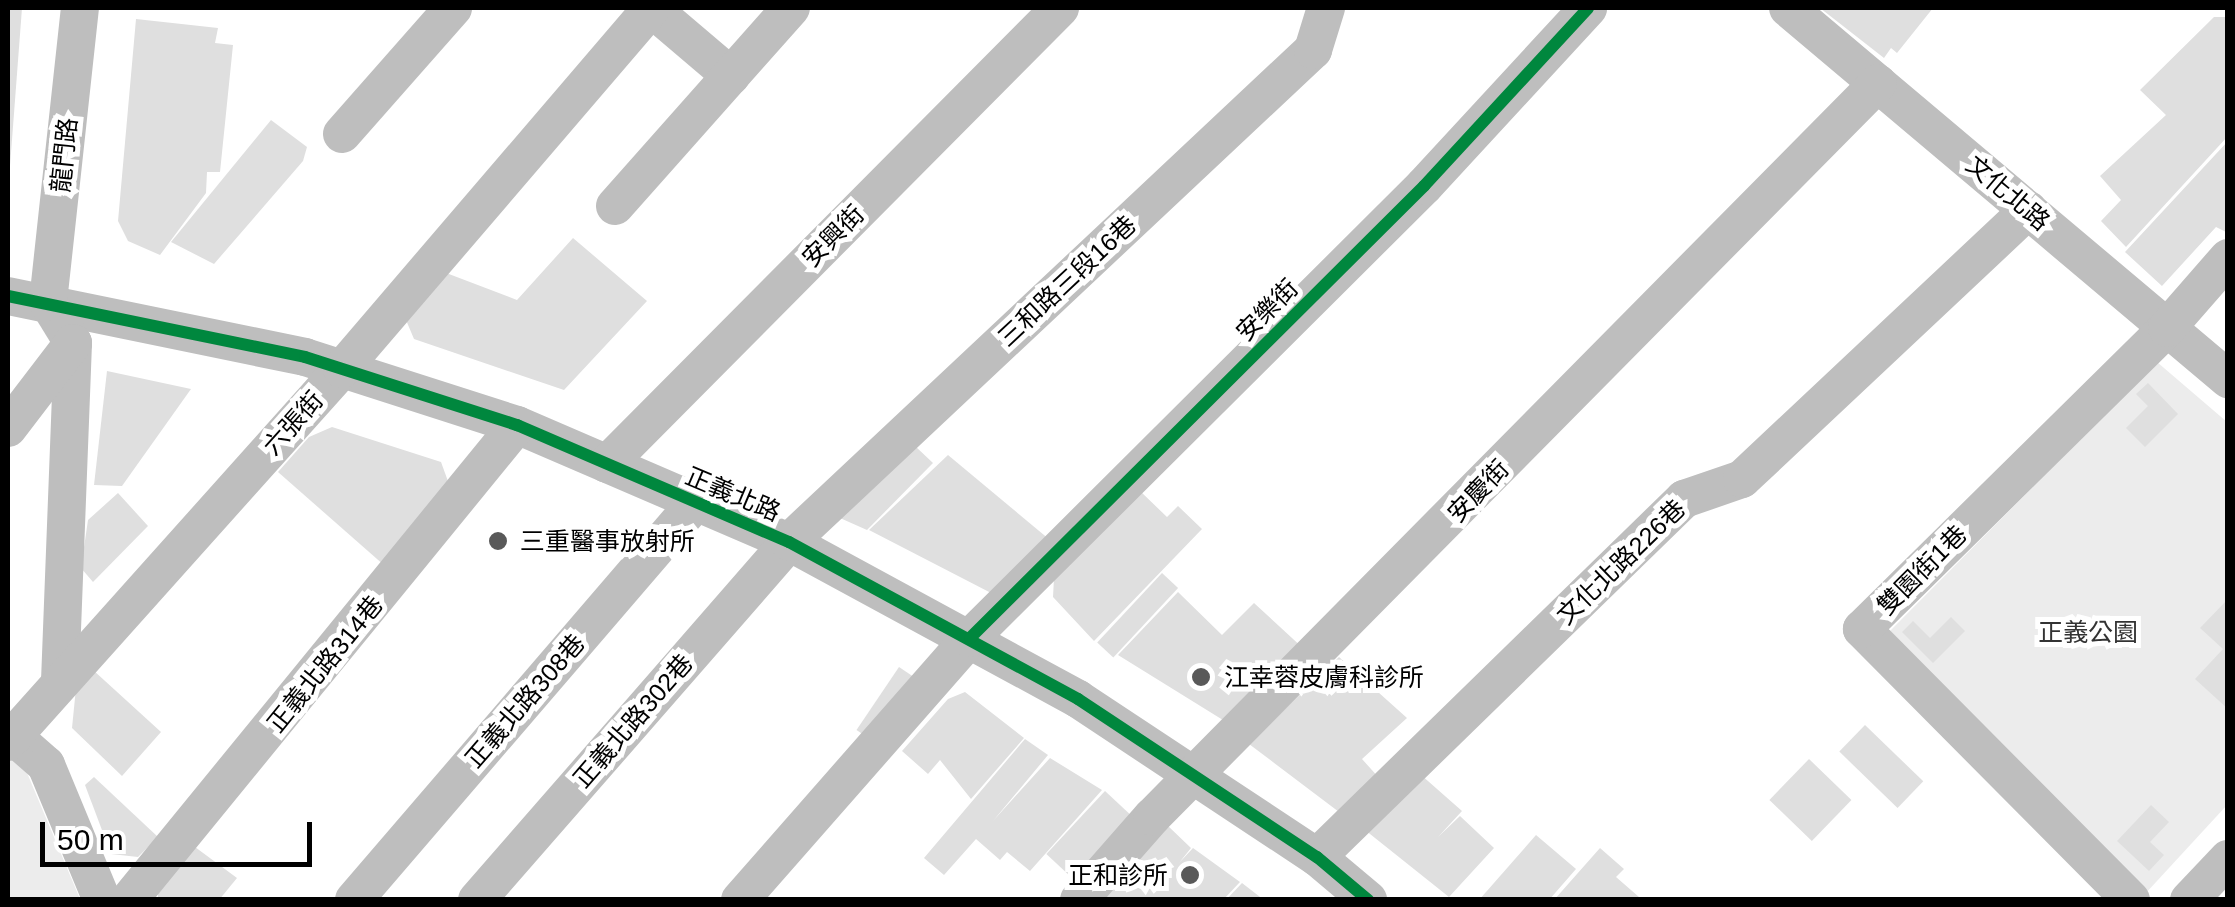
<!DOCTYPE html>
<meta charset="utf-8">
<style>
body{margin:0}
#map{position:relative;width:2235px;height:907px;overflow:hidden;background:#fff;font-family:Helvetica,"Noto Sans TC",sans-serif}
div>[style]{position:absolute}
.green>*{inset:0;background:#ececec}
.building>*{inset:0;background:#dfdfdf;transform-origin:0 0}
.minor>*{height:38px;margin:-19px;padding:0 19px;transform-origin:19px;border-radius:19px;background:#bebebe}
.cycleway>*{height:12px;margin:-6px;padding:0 6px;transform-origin:6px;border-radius:6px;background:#00873e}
.dots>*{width:28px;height:28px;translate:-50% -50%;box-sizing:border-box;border:5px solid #fff;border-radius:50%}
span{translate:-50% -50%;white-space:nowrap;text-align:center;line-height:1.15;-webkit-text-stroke:10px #fff;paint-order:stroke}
.street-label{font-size:25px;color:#000}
.poi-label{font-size:25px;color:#000}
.left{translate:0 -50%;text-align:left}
.right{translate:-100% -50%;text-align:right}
.park-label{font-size:25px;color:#333}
.frame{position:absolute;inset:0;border:10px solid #000;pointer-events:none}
.scale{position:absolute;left:40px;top:822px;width:272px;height:45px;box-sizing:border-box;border:5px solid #000;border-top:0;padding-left:12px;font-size:30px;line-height:35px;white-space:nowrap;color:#000;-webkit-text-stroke:8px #fff;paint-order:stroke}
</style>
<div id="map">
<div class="green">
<i style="clip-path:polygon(2157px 362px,2227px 422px,2227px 805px,2145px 894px,1890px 631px)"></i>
<i style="clip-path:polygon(8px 757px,25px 768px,80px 899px,8px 900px)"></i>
</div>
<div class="building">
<i style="clip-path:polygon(8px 8px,22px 8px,10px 166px,8px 166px)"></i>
<i style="clip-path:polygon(1820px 8px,1933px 8px,1897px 53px,1891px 48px,1884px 58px)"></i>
<i style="clip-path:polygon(2214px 17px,2228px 17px,2228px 136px,2126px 247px,2101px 221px,2121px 200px,2100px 176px,2166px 115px,2140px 90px)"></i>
<i style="clip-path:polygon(136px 19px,218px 28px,215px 43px,233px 45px,220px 172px,207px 172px,206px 193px,160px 255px,128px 241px,118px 221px)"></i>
<i style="clip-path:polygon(271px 120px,307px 147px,303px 161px,214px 264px,171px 242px)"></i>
<i style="clip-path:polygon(2228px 141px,2228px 233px,2216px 227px,2162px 286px,2125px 252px)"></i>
<i style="clip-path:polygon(573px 238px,647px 301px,564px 390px,414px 339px,403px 313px,441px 271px,517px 300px)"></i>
<i style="clip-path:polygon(107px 371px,191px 389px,122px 486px,94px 485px)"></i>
<i style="clip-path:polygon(2148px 383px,2178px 414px,2145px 447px,2126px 428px,2148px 406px,2136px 394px)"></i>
<i style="clip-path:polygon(332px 427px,441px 462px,449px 484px,385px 566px,278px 472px,309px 437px)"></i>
<i style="clip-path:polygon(915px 446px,933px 463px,867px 530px,840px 518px)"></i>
<i style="clip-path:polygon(948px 455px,1050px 540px,993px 594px,869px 530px)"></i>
<i style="clip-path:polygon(1139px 490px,1167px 517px,1178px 506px,1202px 529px,1094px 641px,1053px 597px,1054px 578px)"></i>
<i style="clip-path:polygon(118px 493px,148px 526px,93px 582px,81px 568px,88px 520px)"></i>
<i style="left:1162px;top:573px;width:22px;height:95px;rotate:43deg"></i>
<i style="clip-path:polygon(1178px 592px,1222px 635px,1254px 603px,1305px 650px,1231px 725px,1118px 655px)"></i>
<i style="clip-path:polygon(2228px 599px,2228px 709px,2195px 679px,2223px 649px,2200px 628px)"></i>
<i style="clip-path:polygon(1951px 617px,1965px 631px,1933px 663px,1902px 632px,1913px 621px,1930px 638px)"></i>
<i style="clip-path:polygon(1339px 657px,1407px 718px,1362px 759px,1380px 779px,1343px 815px,1249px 744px)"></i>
<i style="left:899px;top:667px;width:22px;height:76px;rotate:34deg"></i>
<i style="clip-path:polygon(93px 670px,161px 732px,122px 776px,72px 728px,76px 688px)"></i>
<i style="clip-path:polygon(965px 692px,1024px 738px,971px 799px,940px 760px,928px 774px,902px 751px,948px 699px)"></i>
<i style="left:1865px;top:725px;width:81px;height:37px;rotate:44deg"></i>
<i style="clip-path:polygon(1025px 739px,1048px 755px,993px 821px,1050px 758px,1102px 790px,1030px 871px,1007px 852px,1000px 860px,976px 839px,944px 875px,924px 858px)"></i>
<i style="left:1809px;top:759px;width:59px;height:57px;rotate:44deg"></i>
<i style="clip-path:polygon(1420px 774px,1462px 811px,1438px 837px,1460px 816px,1494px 848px,1449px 897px,1365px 830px)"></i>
<i style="clip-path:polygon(94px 777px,158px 837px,138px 857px,111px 854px,85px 785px)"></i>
<i style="left:1105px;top:791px;width:37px;height:86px;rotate:43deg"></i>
<i style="clip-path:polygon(2151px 805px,2169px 822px,2150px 842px,2164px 855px,2149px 871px,2117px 841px)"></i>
<i style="clip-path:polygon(1167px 825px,1191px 848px,1179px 863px,1193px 848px,1240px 882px,1223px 900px,1097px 900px)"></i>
<i style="clip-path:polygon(1536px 835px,1576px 869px,1549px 900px,1479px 900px)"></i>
<i style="clip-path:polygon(195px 847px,237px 878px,219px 900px,158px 900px,158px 891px)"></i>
<i style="clip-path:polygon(1600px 848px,1624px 869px,1616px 877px,1639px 897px,1554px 900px)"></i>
<i style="clip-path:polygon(1242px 883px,1264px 900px,1226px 900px)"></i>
</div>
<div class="minor">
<i style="left:651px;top:8px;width:105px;rotate:40.4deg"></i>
<i style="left:1788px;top:8px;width:576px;rotate:40.14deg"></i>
<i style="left:342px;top:134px;width:168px;rotate:-48.6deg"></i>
<i style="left:615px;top:206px;width:265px;rotate:-48.4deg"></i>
<i style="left:8px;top:296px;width:303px;rotate:11.6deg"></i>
<i style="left:305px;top:357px;width:223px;rotate:17.8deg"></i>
<i style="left:517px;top:425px;width:296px;rotate:23.3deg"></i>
<i style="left:789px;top:542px;width:329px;rotate:28.5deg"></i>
<i style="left:1078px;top:699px;width:287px;rotate:33.5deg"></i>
<i style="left:1317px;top:857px;width:67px;rotate:40.1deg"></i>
<i style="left:48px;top:302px;width:48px;rotate:58.6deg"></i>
<i style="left:73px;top:343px;width:337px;rotate:92.2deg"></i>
<i style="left:48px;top:302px;width:296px;rotate:-83.8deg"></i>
<i style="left:8px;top:428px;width:107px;rotate:-52.6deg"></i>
<i style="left:607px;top:464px;width:643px;rotate:-45.19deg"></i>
<i style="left:13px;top:736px;width:44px;rotate:41.3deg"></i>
<i style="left:46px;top:765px;width:146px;rotate:67.5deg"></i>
<i style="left:8px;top:742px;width:501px;rotate:-48.16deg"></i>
<i style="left:342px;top:369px;width:475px;rotate:-49.4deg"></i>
<i style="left:1317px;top:857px;width:513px;rotate:-44.29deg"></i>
<i style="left:1684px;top:499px;width:61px;rotate:-19deg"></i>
<i style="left:1742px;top:479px;width:393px;rotate:-43.2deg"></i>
<i style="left:129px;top:900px;width:613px;rotate:-50.76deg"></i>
<i style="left:354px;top:900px;width:525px;rotate:-49.33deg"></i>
<i style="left:477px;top:900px;width:475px;rotate:-48.9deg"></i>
<i style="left:789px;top:542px;width:719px;rotate:-43.2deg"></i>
<i style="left:1313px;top:50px;width:44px;rotate:-72.8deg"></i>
<i style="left:740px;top:900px;width:349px;rotate:-48.7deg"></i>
<i style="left:970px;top:638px;width:641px;rotate:-44.87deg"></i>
<i style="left:1424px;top:186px;width:242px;rotate:-47.3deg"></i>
<i style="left:1079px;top:900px;width:111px;rotate:-48.7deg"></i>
<i style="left:1152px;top:817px;width:1032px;rotate:-45.31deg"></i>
<i style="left:2131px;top:900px;width:382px;rotate:-134.8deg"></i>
<i style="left:1862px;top:629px;width:429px;rotate:-44.6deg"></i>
<i style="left:2167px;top:328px;width:93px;rotate:-48.9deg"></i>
<i style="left:2189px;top:900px;width:57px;rotate:-46.4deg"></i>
</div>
<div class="cycleway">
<i style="left:8px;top:296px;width:303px;rotate:11.6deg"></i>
<i style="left:305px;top:357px;width:223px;rotate:17.8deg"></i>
<i style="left:517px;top:425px;width:296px;rotate:23.3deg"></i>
<i style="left:789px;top:542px;width:329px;rotate:28.5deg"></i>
<i style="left:1078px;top:699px;width:287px;rotate:33.5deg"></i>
<i style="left:1317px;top:857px;width:67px;rotate:40.1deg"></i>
<i style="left:970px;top:638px;width:641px;rotate:-44.87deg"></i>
<i style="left:1424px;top:186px;width:242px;rotate:-47.3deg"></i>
</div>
<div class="dots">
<i style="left:498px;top:541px;background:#595959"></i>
<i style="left:1201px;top:677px;background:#595959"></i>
<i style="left:1190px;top:875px;background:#595959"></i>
</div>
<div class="street-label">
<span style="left:64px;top:155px;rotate:-84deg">龍門路</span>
<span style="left:2008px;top:193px;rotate:40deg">文化北路</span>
<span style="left:833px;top:236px;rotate:-45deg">安興街</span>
<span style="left:1067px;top:281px;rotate:-43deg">三和路三段16巷</span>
<span style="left:1267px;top:310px;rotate:-45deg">安樂街</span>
<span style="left:293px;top:423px;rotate:-48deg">六張街</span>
<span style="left:1478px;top:491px;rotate:-46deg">安慶街</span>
<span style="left:733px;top:494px;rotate:23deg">正義北路</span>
<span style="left:1621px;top:562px;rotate:-44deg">文化北路226巷</span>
<span style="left:1922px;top:570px;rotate:-45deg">雙園街1巷</span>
<span style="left:325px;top:664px;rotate:-51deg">正義北路314巷</span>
<span style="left:525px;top:701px;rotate:-49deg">正義北路308巷</span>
<span style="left:633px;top:721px;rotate:-49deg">正義北路302巷</span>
</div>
<div class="poi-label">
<span class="left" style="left:520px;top:541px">三重醫事放射所</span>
<span class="left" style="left:1224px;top:677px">江幸蓉皮膚科診所</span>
<span class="right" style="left:1168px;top:875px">正和診所</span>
</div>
<div class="park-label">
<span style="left:2088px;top:632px">正義公園</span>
</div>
<div class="frame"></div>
<div class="scale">50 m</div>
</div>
